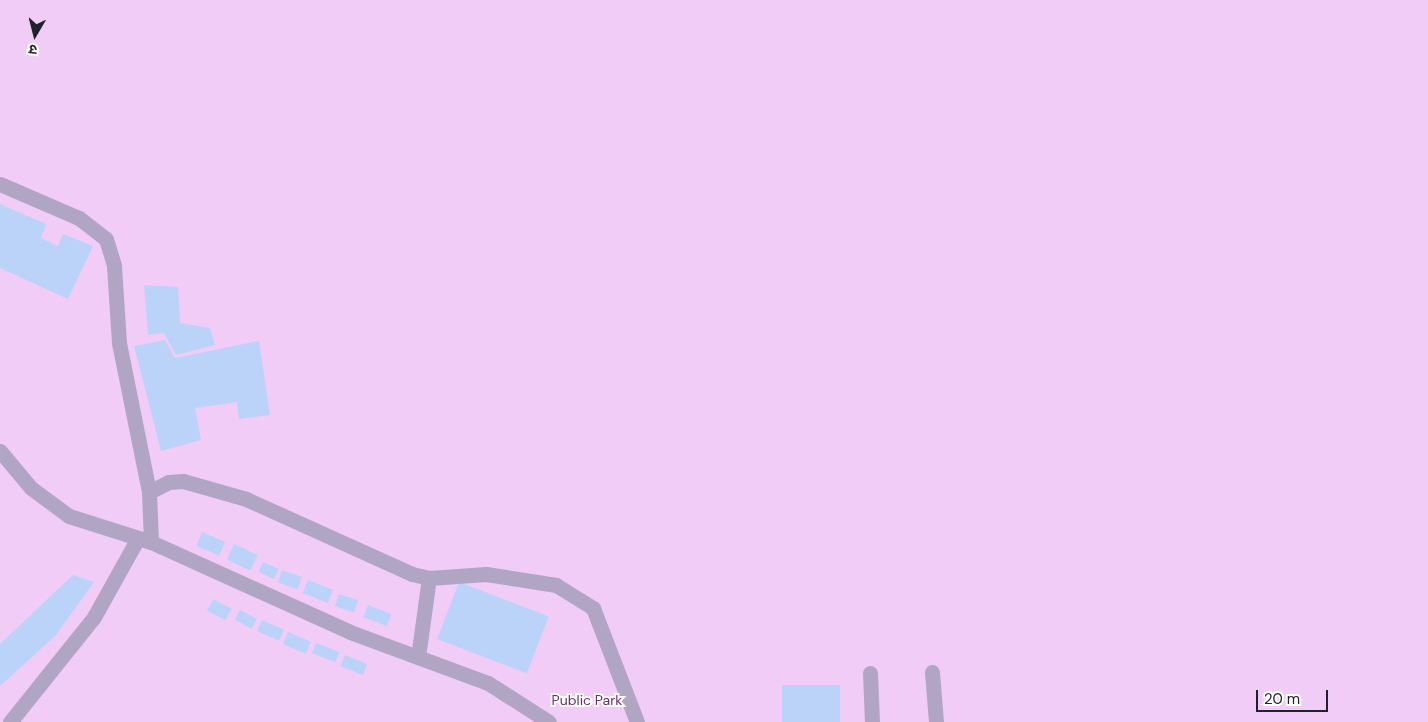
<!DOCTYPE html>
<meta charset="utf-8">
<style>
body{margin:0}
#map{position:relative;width:1428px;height:722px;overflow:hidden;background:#f2f3fd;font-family:"DM Sans","Noto Sans Devanagari",sans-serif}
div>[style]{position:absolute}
.green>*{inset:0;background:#f0ccf6;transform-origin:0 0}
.building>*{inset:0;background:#bcd3f9;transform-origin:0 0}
.lane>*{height:15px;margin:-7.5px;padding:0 7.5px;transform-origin:7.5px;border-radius:7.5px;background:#b0a6c4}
span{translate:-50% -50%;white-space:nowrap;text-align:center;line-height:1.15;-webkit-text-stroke:4px #fff;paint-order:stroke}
.park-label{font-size:14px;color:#682d73}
.north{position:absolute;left:10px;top:10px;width:50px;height:50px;-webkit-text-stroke:4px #fff;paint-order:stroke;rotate:188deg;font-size:14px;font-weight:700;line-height:20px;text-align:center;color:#20212a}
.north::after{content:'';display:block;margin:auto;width:18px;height:22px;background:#20212a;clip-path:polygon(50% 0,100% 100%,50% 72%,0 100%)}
.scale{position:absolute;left:1256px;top:690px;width:72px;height:22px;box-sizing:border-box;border:2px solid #20212a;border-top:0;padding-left:6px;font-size:15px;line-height:18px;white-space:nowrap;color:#20212a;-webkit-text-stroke:4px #fff;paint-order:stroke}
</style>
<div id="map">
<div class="green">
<i style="left:0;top:0;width:1428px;height:722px"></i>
</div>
<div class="building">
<i style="clip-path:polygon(0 204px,46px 224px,41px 238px,58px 246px,63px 234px,93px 246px,68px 299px,0 268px)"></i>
<i style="clip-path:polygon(144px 285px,178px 287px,180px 323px,210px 328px,215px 345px,176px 355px,164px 333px,148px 335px)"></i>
<i style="clip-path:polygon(165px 340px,175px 358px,259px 341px,270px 415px,239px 419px,237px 402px,195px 408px,201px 440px,161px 451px,134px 346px)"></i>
<i style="left:202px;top:532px;width:25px;height:15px;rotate:23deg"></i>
<i style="left:234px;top:544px;width:26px;height:17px;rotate:25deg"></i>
<i style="left:263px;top:562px;width:17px;height:11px;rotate:24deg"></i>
<i style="left:282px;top:570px;width:21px;height:13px;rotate:19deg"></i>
<i style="clip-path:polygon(73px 575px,94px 582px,56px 635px,0 686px,0 644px)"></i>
<i style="left:308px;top:580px;width:27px;height:14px;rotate:22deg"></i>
<i style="left:459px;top:582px;width:96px;height:61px;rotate:21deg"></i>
<i style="left:339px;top:594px;width:20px;height:13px;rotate:18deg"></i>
<i style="left:213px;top:599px;width:21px;height:13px;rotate:28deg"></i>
<i style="left:368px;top:605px;width:25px;height:13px;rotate:21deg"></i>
<i style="left:240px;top:610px;width:19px;height:11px;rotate:28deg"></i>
<i style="left:262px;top:620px;width:24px;height:12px;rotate:24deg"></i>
<i style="left:288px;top:632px;width:25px;height:13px;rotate:23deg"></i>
<i style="left:316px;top:643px;width:25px;height:11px;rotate:21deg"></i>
<i style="left:345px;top:655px;width:24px;height:12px;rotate:22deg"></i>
<i style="left:840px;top:685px;width:37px;height:58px;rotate:90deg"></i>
</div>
<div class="lane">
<i style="left:0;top:184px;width:86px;rotate:23.3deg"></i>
<i style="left:79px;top:218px;width:34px;rotate:38deg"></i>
<i style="left:106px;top:239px;width:28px;rotate:73deg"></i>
<i style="left:114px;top:266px;width:77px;rotate:86.3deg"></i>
<i style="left:119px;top:343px;width:152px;rotate:78.6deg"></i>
<i style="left:0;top:451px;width:48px;rotate:50deg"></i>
<i style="left:31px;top:488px;width:47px;rotate:36.4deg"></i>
<i style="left:69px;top:516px;width:86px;rotate:17.6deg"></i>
<i style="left:151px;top:542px;width:218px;rotate:24.3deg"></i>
<i style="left:350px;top:632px;width:147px;rotate:20.3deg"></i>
<i style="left:488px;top:683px;width:72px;rotate:32.6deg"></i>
<i style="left:151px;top:542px;width:50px;rotate:-92.3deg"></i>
<i style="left:149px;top:492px;width:22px;rotate:-27deg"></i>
<i style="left:169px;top:482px;width:14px;rotate:-4deg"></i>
<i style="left:183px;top:481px;width:66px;rotate:15.9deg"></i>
<i style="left:246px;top:499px;width:182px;rotate:24.3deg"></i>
<i style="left:412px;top:574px;width:17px;rotate:13deg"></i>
<i style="left:429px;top:578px;width:57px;rotate:-4deg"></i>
<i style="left:486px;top:574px;width:71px;rotate:8.9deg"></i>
<i style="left:556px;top:585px;width:44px;rotate:31.9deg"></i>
<i style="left:593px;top:608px;width:122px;rotate:68.9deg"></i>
<i style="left:418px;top:657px;width:80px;rotate:-82.1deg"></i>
<i style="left:932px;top:672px;width:50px;rotate:85.4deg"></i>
<i style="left:870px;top:673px;width:49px;rotate:87.7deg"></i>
<i style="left:10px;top:722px;width:134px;rotate:-51.3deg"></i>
<i style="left:94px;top:617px;width:90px;rotate:-60.9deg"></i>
</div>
<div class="park-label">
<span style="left:587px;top:700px">Public Park</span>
</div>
<div class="north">उ</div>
<div class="scale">20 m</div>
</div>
